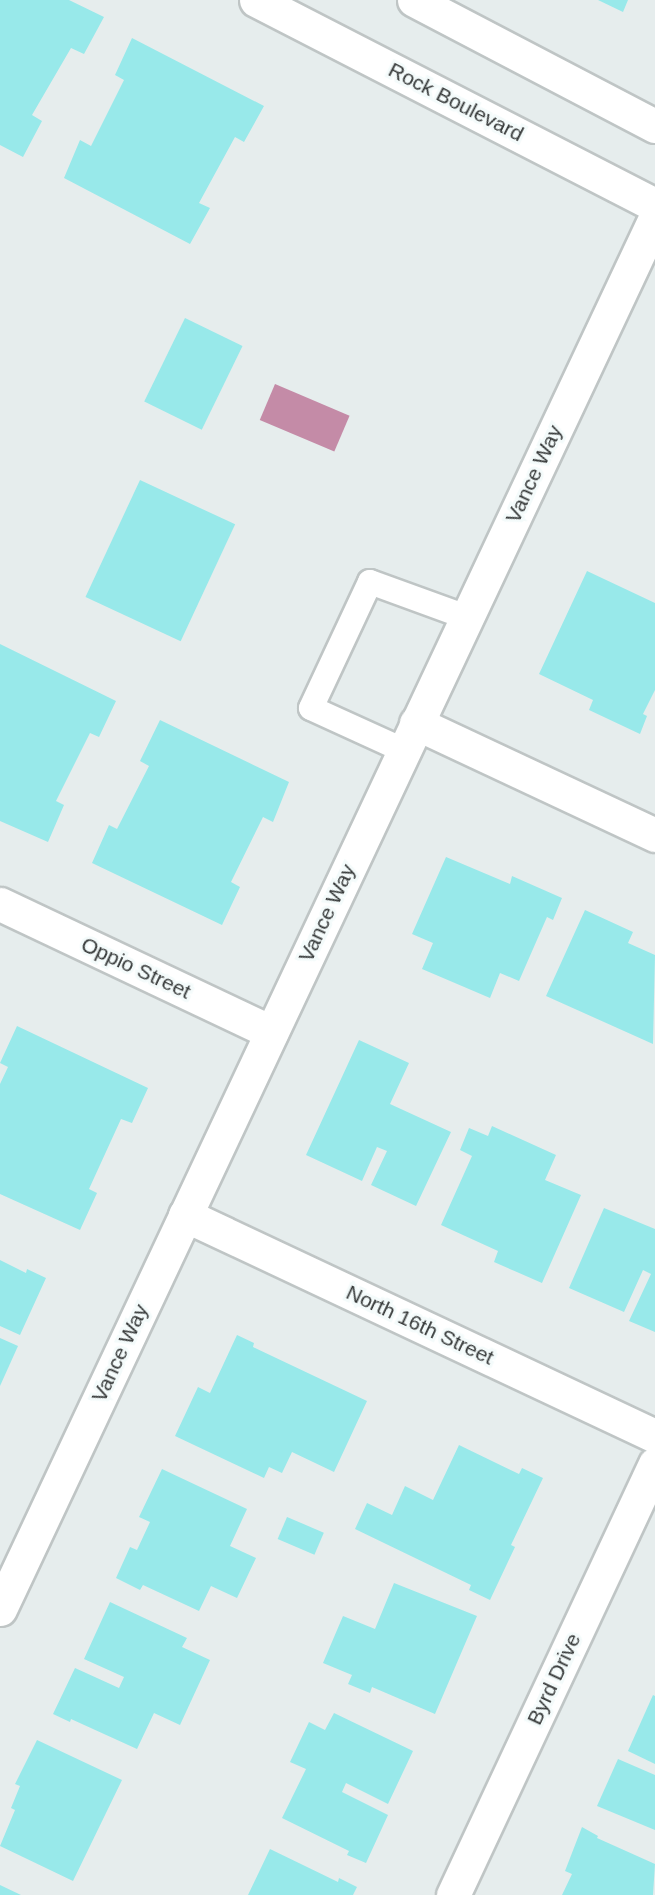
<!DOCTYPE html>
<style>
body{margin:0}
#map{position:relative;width:655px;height:1895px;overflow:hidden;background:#e6eded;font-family:Helvetica,sans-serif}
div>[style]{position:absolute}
.water>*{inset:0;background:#c48ba7;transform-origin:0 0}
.building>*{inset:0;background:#98e9ea;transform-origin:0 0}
.roads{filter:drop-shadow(2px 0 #bfc5c5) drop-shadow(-2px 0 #bfc5c5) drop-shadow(0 2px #bfc5c5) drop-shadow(0 -2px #bfc5c5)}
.service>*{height:24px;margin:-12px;padding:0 12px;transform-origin:12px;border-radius:12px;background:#fff}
.minor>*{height:33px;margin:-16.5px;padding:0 16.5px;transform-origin:16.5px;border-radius:16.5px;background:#fff}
.secondary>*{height:33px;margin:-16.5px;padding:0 16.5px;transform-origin:16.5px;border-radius:16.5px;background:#fff}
span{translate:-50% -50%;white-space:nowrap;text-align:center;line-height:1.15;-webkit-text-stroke:6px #f4fbfb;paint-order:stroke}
.street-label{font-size:21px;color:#363939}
</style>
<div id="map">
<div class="water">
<i style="left:275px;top:384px;width:81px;height:39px;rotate:23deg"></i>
</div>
<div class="building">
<i style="clip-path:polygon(0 0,69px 0,104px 17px,84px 54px,71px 48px,32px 115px,42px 121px,23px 157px,0 145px)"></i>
<i style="clip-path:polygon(598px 0,628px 0,623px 12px)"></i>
<i style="clip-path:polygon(132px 38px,264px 106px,244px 142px,235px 137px,199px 203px,210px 208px,190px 244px,64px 178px,80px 140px,91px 146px,124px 80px,115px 75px)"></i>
<i style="left:185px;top:318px;width:64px;height:93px;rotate:26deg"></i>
<i style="left:140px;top:480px;width:105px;height:129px;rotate:25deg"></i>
<i style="clip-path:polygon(587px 571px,655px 603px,655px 690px,643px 714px,647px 716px,640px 734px,589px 710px,593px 700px,539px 674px)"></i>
<i style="clip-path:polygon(0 644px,116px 701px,99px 737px,90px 733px,56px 801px,64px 805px,48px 842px,0 821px)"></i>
<i style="clip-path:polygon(160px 720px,289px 782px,273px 822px,263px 817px,231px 882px,240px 887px,222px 925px,92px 863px,109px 825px,117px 829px,149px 766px,140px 761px)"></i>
<i style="clip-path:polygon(446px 857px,510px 884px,512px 876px,562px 898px,553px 920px,547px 917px,519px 981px,500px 973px,490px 998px,422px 969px,433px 943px,412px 934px)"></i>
<i style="clip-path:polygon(585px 910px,633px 932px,628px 943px,655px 955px,653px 1044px,546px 996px)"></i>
<i style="clip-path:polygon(17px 1026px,148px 1088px,132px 1123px,121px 1119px,89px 1189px,97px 1193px,80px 1230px,0 1194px,0 1084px,8px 1067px,0 1063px)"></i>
<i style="clip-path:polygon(359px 1040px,409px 1063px,390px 1104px,451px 1132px,416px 1206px,371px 1185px,387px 1151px,377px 1147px,362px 1181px,306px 1155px)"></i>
<i style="clip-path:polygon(492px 1126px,556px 1155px,545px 1180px,581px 1195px,542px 1283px,494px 1262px,498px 1251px,441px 1225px,472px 1156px,460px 1150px,469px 1128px,488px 1136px)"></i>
<i style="clip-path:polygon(604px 1208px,655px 1229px,655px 1332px,629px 1321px,651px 1274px,643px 1270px,624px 1312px,569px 1288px)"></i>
<i style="clip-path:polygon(0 1260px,26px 1273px,27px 1269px,46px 1278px,20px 1335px,0 1326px)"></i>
<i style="clip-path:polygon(237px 1335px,254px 1343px,253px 1347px,367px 1401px,334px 1472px,292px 1452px,282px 1473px,269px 1467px,264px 1478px,175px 1436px,198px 1387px,210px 1393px)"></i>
<i style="clip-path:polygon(0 1338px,18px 1346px,0 1386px)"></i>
<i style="clip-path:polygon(459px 1445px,519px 1474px,522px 1468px,543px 1478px,511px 1545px,515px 1547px,490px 1600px,469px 1590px,471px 1585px,355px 1529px,367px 1503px,392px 1515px,405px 1486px,433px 1500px)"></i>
<i style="clip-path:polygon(162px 1469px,247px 1509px,230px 1546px,256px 1558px,237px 1598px,211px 1586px,199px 1611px,143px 1585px,140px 1590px,116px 1578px,130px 1547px,137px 1550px,150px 1522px,139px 1517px)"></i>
<i style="left:287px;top:1517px;width:40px;height:24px;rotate:23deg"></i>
<i style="clip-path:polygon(394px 1583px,477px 1616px,435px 1714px,372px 1687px,370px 1693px,348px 1684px,352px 1675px,323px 1663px,343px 1616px,375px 1629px)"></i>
<i style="clip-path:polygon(110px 1602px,187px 1638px,182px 1647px,210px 1660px,180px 1725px,154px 1713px,137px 1749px,71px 1719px,70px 1722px,53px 1714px,75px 1668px,119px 1688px,124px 1677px,84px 1659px)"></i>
<i style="clip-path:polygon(653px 1695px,655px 1696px,655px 1764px,628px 1751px)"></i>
<i style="clip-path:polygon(334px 1713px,413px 1751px,388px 1804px,346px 1783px,342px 1792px,388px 1815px,366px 1863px,347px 1855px,349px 1851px,282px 1818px,306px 1769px,290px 1762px,309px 1722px,325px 1730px)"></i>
<i style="clip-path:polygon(37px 1740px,122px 1780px,73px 1881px,0 1846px,15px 1810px,11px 1808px,20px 1786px,15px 1784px)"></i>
<i style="clip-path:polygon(618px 1759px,655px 1775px,655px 1830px,597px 1806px)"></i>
<i style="clip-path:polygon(582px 1827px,598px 1836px,597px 1838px,655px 1864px,653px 1895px,562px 1895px,572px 1874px,565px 1871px)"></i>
<i style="clip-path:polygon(270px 1849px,338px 1882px,339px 1878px,357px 1887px,353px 1895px,248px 1895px)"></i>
<i style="clip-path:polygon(0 1885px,21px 1895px,0 1895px)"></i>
</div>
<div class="roads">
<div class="service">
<i style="left:403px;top:750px;width:101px;rotate:-155.5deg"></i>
<i style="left:311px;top:708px;width:139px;rotate:-64.9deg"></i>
<i style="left:370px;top:582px;width:102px;rotate:20deg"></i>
</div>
<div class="minor">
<i style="left:416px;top:723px;width:264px;rotate:25.1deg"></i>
<i style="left:0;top:904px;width:300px;rotate:25.3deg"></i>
<i style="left:185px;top:1215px;width:519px;rotate:25.18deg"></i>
<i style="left:0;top:1609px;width:1537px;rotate:-64.78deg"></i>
<i style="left:453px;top:1895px;width:476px;rotate:-64.9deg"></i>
</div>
<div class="secondary">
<i style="left:256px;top:0;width:449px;rotate:27.2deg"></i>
<i style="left:414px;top:0;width:272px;rotate:27.6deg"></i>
</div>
</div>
<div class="street-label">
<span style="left:456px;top:102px;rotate:27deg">Rock Boulevard</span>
<span style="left:534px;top:474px;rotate:-65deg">Vance Way</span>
<span style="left:327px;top:913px;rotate:-65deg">Vance Way</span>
<span style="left:136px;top:968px;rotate:25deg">Oppio Street</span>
<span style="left:420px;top:1325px;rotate:25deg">North 16th Street</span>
<span style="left:120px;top:1353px;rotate:-65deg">Vance Way</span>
<span style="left:554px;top:1679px;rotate:-65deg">Byrd Drive</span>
</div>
</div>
